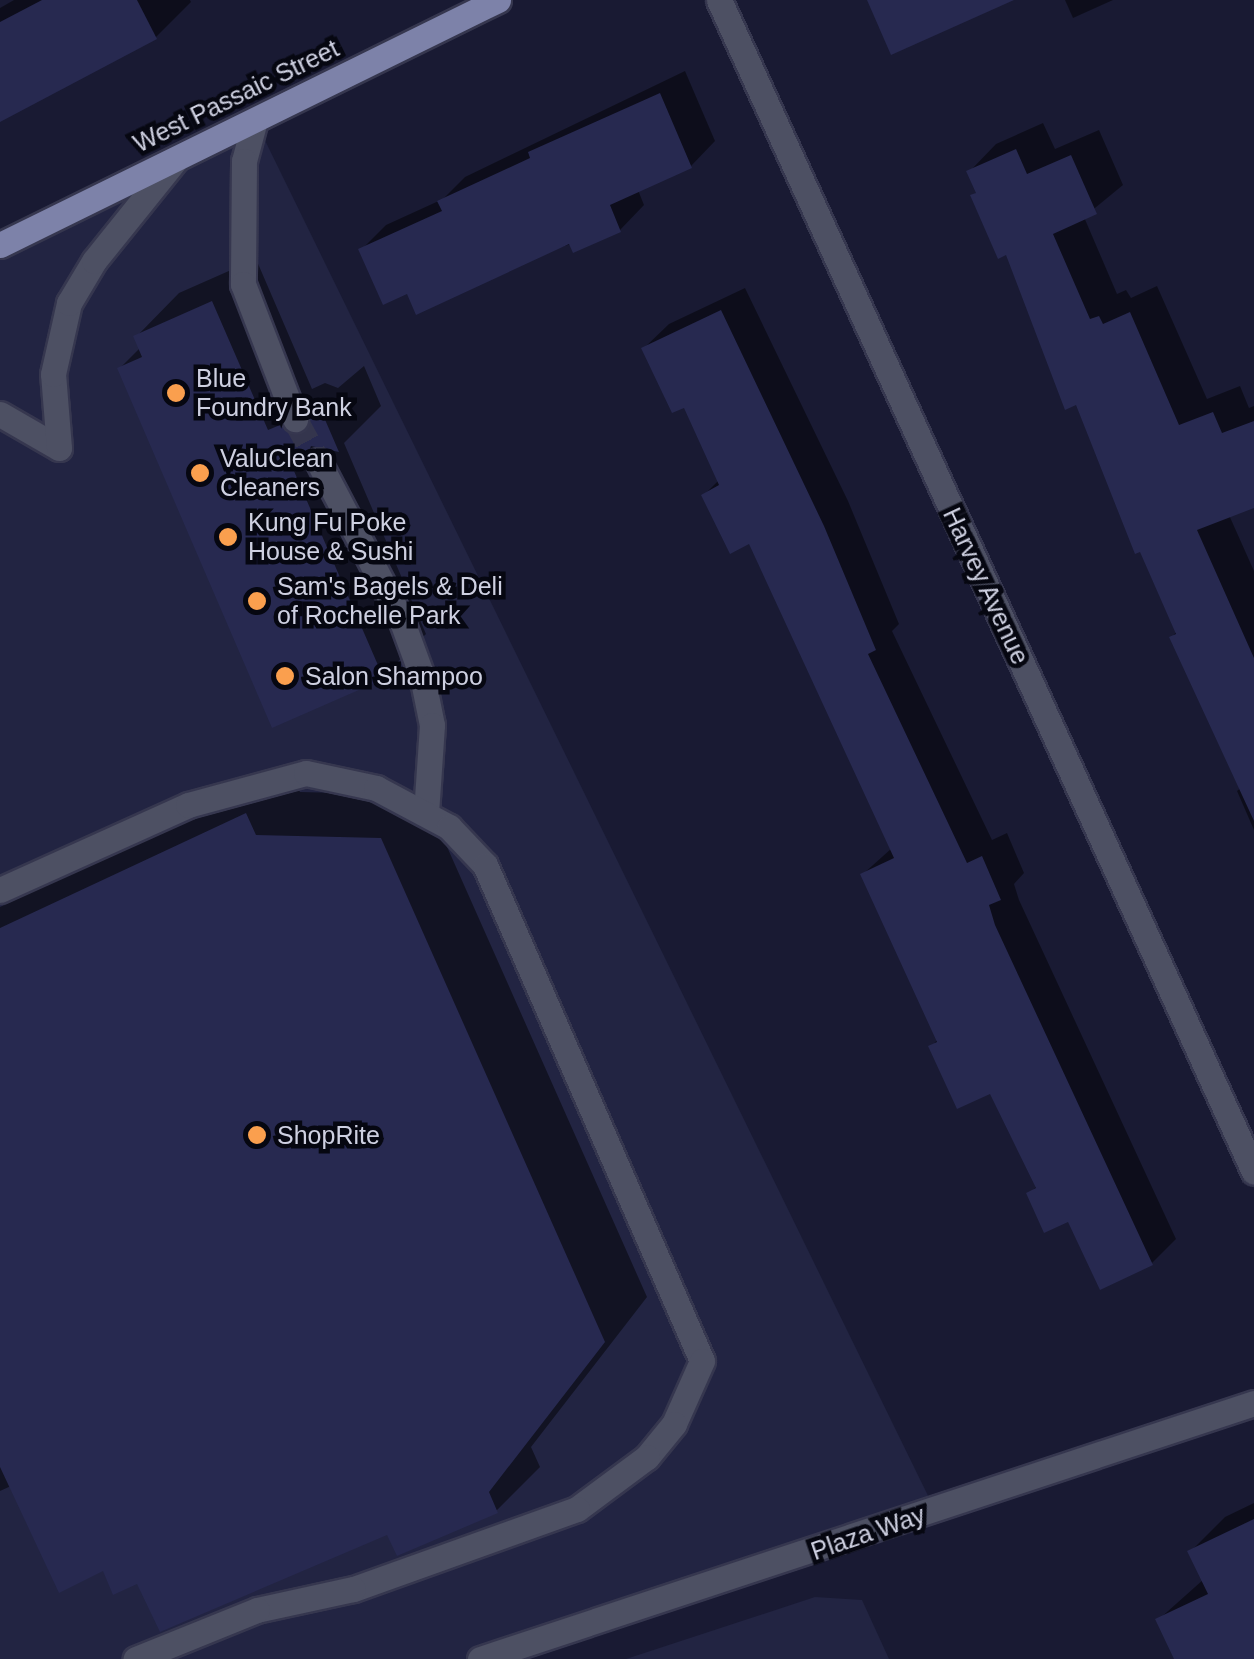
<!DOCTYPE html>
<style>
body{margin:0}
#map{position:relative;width:1254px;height:1659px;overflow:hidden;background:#191a33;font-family:Arial,sans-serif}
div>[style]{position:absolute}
.built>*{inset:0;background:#222442}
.shadow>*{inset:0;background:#0007}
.building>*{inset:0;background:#272950}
.minor-tunnel>*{height:25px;margin-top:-12.5px;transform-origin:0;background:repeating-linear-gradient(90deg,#34354d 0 25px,transparent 0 37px)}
.roads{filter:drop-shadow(2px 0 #36374f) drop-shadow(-2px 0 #36374f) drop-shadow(0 2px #36374f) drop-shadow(0 -2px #36374f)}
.minor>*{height:25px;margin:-12.5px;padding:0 12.5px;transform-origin:12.5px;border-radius:12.5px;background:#4d5063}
.major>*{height:25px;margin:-12.5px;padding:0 12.5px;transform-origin:12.5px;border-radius:12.5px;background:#7d82a9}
.dots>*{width:28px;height:28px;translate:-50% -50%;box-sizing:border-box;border:5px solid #060711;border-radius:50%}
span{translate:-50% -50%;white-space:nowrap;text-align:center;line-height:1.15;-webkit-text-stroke:9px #060711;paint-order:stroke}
.street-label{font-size:25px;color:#ced0e1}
.poi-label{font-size:25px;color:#ced0e1}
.left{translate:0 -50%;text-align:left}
</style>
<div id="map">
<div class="built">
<i style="clip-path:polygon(255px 120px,935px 1510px,480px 1659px,0 1659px,0 245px)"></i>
<i style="clip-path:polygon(815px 1597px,862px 1600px,889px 1659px,626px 1659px)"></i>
</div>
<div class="shadow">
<i style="clip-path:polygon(14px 0,190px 0,191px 2px,156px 37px,0 119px,0 8px)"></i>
<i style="clip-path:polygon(1065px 0,1113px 0,1073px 18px)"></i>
<i style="clip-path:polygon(685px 71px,715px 141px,691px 166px,638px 190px,644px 205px,620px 230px,408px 291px,361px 250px,386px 225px,443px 199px,465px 177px)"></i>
<i style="clip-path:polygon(1043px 123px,1055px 149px,1099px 130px,1123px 185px,1084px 217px,1117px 294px,1126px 290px,1131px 298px,1157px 286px,1207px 399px,1240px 386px,1249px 408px,1254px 406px,1254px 505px,1229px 515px,1254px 571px,1254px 830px,1237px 791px,1242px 787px,1172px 637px,1177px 631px,1077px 401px,1066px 407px,1008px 252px,973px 196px,978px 191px,969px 172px,996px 144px)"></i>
<i style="clip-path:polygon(256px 259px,312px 389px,325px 383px,338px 388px,364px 366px,381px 406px,344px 443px,426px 634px,382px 677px,120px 368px,140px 348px,136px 337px,179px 293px)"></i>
<i style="clip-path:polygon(745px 288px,848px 501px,899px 624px,892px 631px,992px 840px,1007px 833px,1024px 873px,1014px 884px,1019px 900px,1176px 1239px,1152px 1263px,1029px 1194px,1038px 1185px,991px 1090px,931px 1047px,938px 1039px,863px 874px,892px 848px,750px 541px,704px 495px,719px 480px,686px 404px,644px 348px,669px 324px)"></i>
<i style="clip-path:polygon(289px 771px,300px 792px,424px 795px,647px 1297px,531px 1447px,540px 1467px,497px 1510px,139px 1581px,104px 1568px,11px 1486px,0 1491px,0 907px)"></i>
<i style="clip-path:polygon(1254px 1503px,1254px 1659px,1177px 1659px,1158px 1620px,1204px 1579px,1190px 1552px,1225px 1517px)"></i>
</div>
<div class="building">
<i style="clip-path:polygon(42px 0,137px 0,157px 39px,0 122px,0 22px)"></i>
<i style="clip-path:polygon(867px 0,1014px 0,891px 55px)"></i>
<i style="clip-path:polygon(660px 93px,692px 168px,610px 205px,621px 232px,573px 253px,569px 244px,416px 315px,407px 294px,383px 305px,358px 249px,442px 211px,437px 201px,530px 158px,528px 152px)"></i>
<i style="clip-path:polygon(1016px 149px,1027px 174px,1071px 155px,1097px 214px,1053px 234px,1090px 319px,1099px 316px,1103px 324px,1130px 312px,1179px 425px,1213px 412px,1222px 433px,1254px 421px,1254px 508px,1197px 530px,1254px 658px,1254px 821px,1169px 637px,1176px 634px,1140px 552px,1135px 554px,1076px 405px,1065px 410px,1006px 255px,998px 259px,970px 195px,976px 193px,966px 171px)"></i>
<i style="clip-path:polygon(212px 301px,268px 430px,280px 425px,302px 434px,310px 412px,320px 408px,339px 452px,311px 446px,303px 467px,294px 471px,384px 679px,272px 728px,117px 368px,142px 357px,133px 336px)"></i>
<i style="clip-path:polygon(721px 310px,824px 526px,876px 650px,868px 654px,967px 863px,982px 856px,1001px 900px,989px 905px,995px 925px,1153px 1265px,1100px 1290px,1068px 1222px,1044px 1233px,1026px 1193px,1036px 1188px,990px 1094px,957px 1109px,928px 1046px,937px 1042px,860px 874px,894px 858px,749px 544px,730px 554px,701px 495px,719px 485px,684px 408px,672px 413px,641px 348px)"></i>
<i style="clip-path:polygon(246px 813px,256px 835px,381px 838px,605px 1342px,489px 1492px,498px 1513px,397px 1556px,387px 1535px,160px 1632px,137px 1584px,113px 1595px,103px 1571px,59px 1593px,0 1467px,0 928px)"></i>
<i style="clip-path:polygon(1254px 1519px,1254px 1659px,1174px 1659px,1155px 1619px,1208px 1594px,1187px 1551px)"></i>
</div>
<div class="minor-tunnel">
<i style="left:295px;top:419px;width:48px;rotate:61.3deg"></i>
</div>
<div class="roads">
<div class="minor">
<i style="left:719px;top:0;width:1288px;rotate:65.46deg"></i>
<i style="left:255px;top:120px;width:42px;rotate:105deg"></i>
<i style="left:244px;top:161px;width:123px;rotate:90.5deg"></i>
<i style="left:243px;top:284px;width:145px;rotate:68.9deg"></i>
<i style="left:0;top:414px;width:68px;rotate:30deg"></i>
<i style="left:59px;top:448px;width:74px;rotate:-94.6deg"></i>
<i style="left:53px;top:374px;width:73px;rotate:-77.3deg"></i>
<i style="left:69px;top:303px;width:49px;rotate:-59.2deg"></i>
<i style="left:94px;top:261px;width:131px;rotate:-51.2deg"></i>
<i style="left:318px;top:461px;width:178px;rotate:62.3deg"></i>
<i style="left:401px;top:619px;width:61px;rotate:69.8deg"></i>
<i style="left:422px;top:676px;width:50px;rotate:78.5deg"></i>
<i style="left:432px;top:725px;width:88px;rotate:93.9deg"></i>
<i style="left:0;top:890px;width:206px;rotate:-24.3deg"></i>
<i style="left:188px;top:805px;width:122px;rotate:-15.2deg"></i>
<i style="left:306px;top:773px;width:72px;rotate:12.1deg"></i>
<i style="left:376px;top:788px;width:83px;rotate:28.1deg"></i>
<i style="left:449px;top:827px;width:52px;rotate:46.5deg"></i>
<i style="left:485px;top:865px;width:541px;rotate:66.37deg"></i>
<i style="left:702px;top:1361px;width:69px;rotate:114deg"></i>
<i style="left:674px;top:1424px;width:43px;rotate:129.3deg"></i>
<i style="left:647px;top:1457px;width:87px;rotate:143.4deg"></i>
<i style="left:577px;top:1509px;width:238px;rotate:160.3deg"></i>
<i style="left:353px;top:1589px;width:98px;rotate:167.7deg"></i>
<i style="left:257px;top:1610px;width:131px;rotate:158deg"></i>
<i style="left:480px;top:1659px;width:815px;rotate:-18.3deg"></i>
</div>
<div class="major">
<i style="left:0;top:245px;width:555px;rotate:-26.2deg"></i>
</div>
</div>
<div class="dots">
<i style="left:176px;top:393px;background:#fa9f4e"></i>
<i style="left:200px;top:473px;background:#fa9f4e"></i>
<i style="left:228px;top:537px;background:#fa9f4e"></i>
<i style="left:257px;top:601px;background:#fa9f4e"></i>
<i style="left:285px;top:676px;background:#fa9f4e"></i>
<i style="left:257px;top:1135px;background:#fa9f4e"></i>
</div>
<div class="street-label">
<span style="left:236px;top:96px;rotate:-26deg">West Passaic Street</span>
<span style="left:986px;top:586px;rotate:65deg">Harvey Avenue</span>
<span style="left:868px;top:1533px;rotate:-19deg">Plaza Way</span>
</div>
<div class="poi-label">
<span class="left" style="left:196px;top:393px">Blue<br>Foundry Bank</span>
<span class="left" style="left:220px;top:473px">ValuClean<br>Cleaners</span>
<span class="left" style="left:248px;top:537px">Kung Fu Poke<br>House &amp; Sushi</span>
<span class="left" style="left:277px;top:601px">Sam's Bagels &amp; Deli<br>of Rochelle Park</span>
<span class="left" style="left:305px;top:676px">Salon Shampoo</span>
<span class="left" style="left:277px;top:1135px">ShopRite</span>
</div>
</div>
